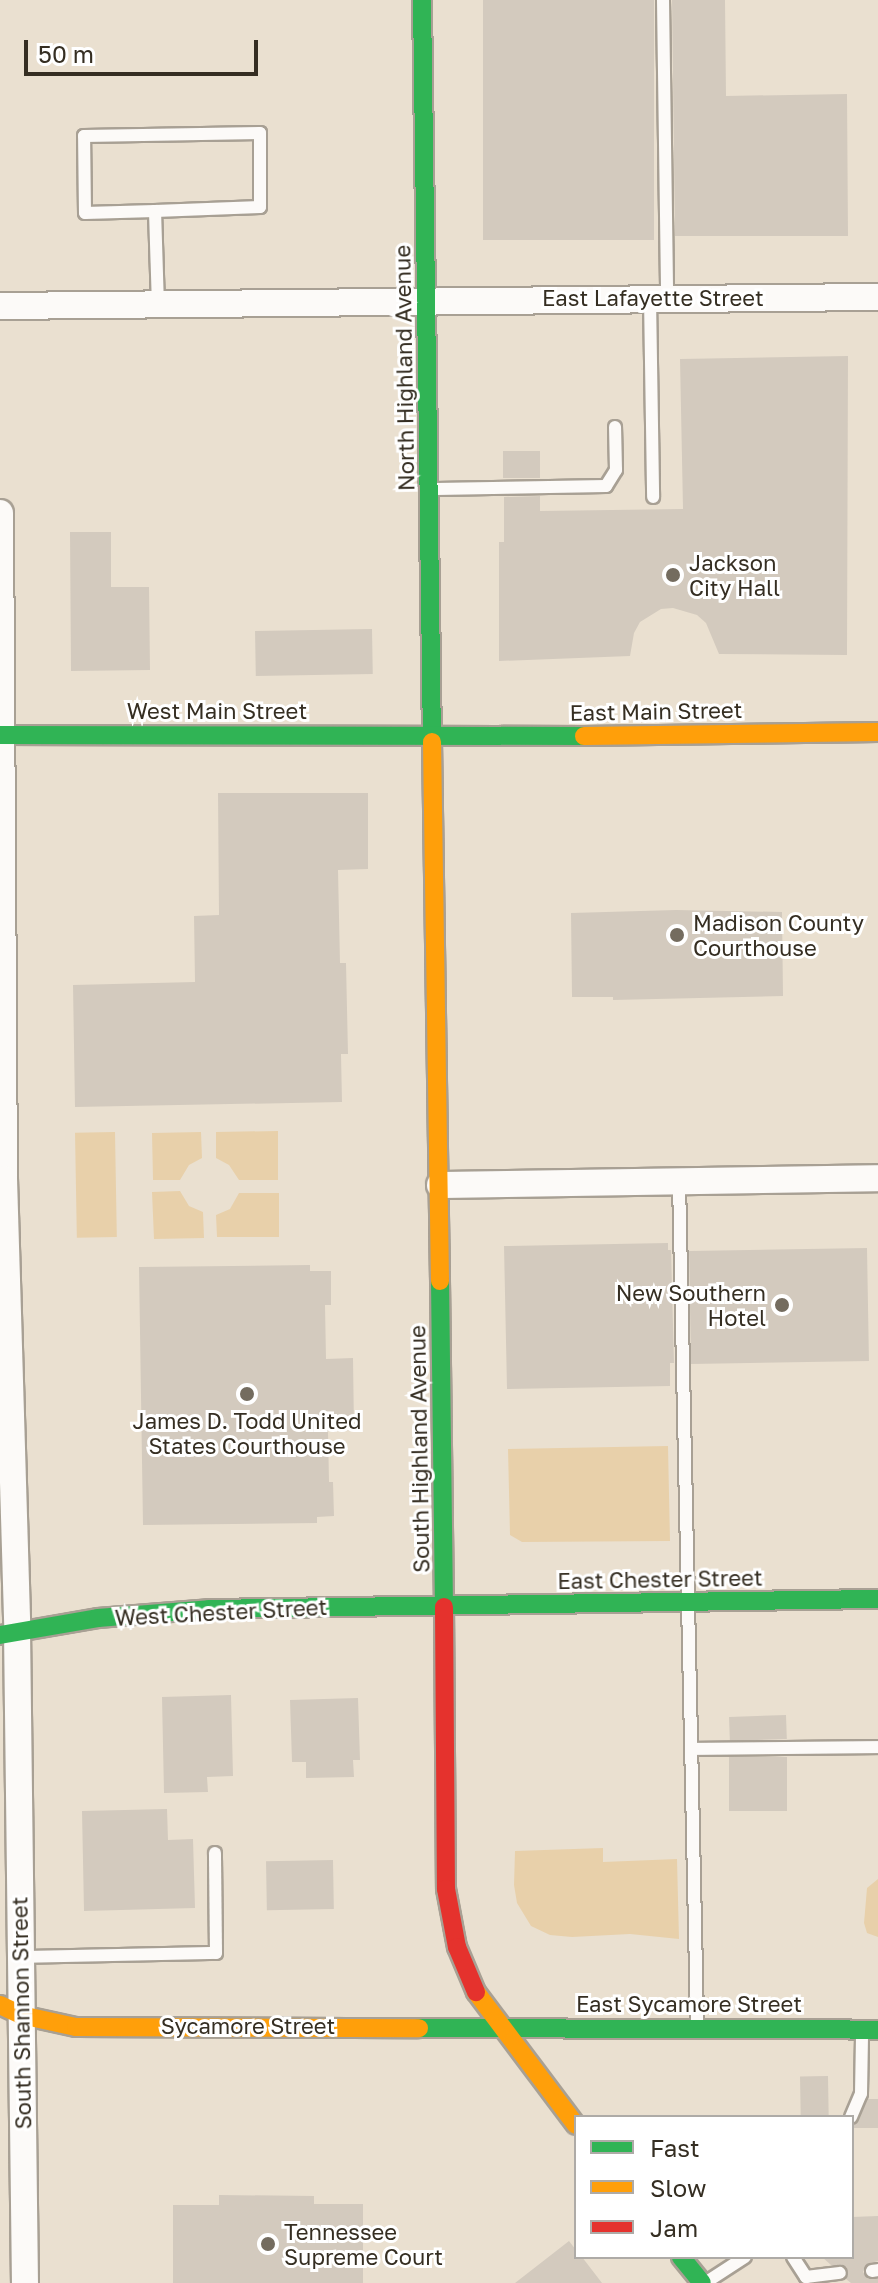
<!DOCTYPE html>
<style>
body{margin:0}
#map{position:relative;width:878px;height:2283px;overflow:hidden;background:#eae0d0;font-family:"Golos Text",sans-serif}
div>[style]{position:absolute}
.green>*{inset:0;background:#e8d0aa;transform-origin:0 0}
.building>*{inset:0;background:#d3cabe;transform-origin:0 0}
.roads{filter:drop-shadow(2px 0 #a8a094) drop-shadow(-2px 0 #a8a094) drop-shadow(0 2px #a8a094) drop-shadow(0 -2px #a8a094)}
.lane>*{height:12px;margin:-6px;padding:0 6px;transform-origin:6px;border-radius:6px;background:#fcfaf8}
.street>*{height:26px;margin:-13px;padding:0 13px;transform-origin:13px;border-radius:13px;background:#fcfaf8}
.fast>*{height:18px;margin:-9px;padding:0 9px;transform-origin:9px;border-radius:9px;background:#30b455}
.slow>*{height:18px;margin:-9px;padding:0 9px;transform-origin:9px;border-radius:9px;background:#ff9f0a}
.jam>*{height:18px;margin:-9px;padding:0 9px;transform-origin:9px;border-radius:9px;background:#e5322d}
.dots>*{width:22px;height:22px;translate:-50% -50%;box-sizing:border-box;border:4px solid #fff;border-radius:50%}
span{translate:-50% -50%;white-space:nowrap;text-align:center;line-height:1.15;-webkit-text-stroke:6px #fff;paint-order:stroke}
.street-label{font-size:22px;color:#352e22}
.poi-label{font-size:22px;color:#352e22}
.left{translate:0 -50%;text-align:left}
.right{translate:-100% -50%;text-align:right}
.legend{position:absolute;left:574px;top:2115px;width:280px;height:144px;box-sizing:border-box;background:#fff;border:2px solid #aeaba7;margin:0;padding:10px 14px;list-style:none;font-size:24px;color:#352e22}
.legend li{display:flex;align-items:center;gap:16px;height:40px}
.legend b{width:40px;border:2px solid #aeaba7}
.scale{position:absolute;left:24px;top:40px;width:234px;height:36px;box-sizing:border-box;border:4px solid #352e22;border-top:0;padding-left:10px;font-size:24px;line-height:28px;white-space:nowrap;color:#352e22;-webkit-text-stroke:6px #fff;paint-order:stroke}
</style>
<div id="map">
<div class="green">
<i style="clip-path:polygon(278px 1131px,278px 1180px,239px 1180px,229px 1165px,216px 1158px,216px 1132px)"></i>
<i style="left:115px;top:1132px;width:105px;height:40px;rotate:89deg"></i>
<i style="clip-path:polygon(201px 1132px,202px 1158px,189px 1165px,180px 1180px,153px 1180px,152px 1133px)"></i>
<i style="clip-path:polygon(180px 1191px,189px 1206px,203px 1212px,204px 1238px,154px 1239px,152px 1192px)"></i>
<i style="clip-path:polygon(239px 1193px,279px 1193px,279px 1237px,217px 1237px,216px 1215px,230px 1209px)"></i>
<i style="clip-path:polygon(668px 1446px,670px 1541px,522px 1542px,510px 1535px,508px 1449px)"></i>
<i style="clip-path:polygon(603px 1848px,603px 1862px,677px 1859px,679px 1939px,630px 1934px,572px 1937px,550px 1935px,531px 1926px,517px 1903px,514px 1885px,515px 1851px)"></i>
<i style="clip-path:polygon(878px 1879px,878px 1937px,867px 1933px,864px 1923px,867px 1888px)"></i>
</div>
<div class="building">
<i style="left:483px;top:0;width:171px;height:240px"></i>
<i style="clip-path:polygon(672px 0,725px 0,726px 96px,847px 94px,848px 236px,675px 236px)"></i>
<i style="clip-path:polygon(848px 356px,847px 655px,719px 654px,706px 623px,697px 615px,673px 608px,661px 609px,640px 622px,634px 633px,630px 656px,499px 661px,499px 542px,504px 542px,504px 497px,540px 496px,540px 511px,683px 509px,680px 359px)"></i>
<i style="left:540px;top:451px;width:27px;height:37px;rotate:90deg"></i>
<i style="clip-path:polygon(70px 532px,111px 532px,111px 587px,149px 587px,150px 670px,71px 671px)"></i>
<i style="left:372px;top:629px;width:45px;height:117px;rotate:89deg"></i>
<i style="clip-path:polygon(218px 793px,368px 793px,368px 869px,338px 870px,340px 963px,346px 963px,348px 1054px,341px 1054px,342px 1102px,75px 1107px,73px 985px,195px 982px,194px 916px,219px 915px)"></i>
<i style="clip-path:polygon(676px 910px,782px 912px,783px 996px,613px 1000px,613px 997px,572px 997px,571px 913px)"></i>
<i style="clip-path:polygon(668px 1243px,668px 1250px,671px 1250px,674px 1363px,670px 1363px,670px 1386px,507px 1389px,504px 1246px)"></i>
<i style="left:867px;top:1248px;width:113px;height:178px;rotate:89deg"></i>
<i style="clip-path:polygon(310px 1265px,310px 1271px,331px 1271px,331px 1305px,325px 1305px,326px 1359px,353px 1358px,354px 1430px,328px 1431px,329px 1482px,333px 1482px,334px 1516px,317px 1517px,317px 1523px,143px 1525px,139px 1267px)"></i>
<i style="clip-path:polygon(231px 1695px,233px 1776px,207px 1777px,208px 1792px,164px 1793px,162px 1697px)"></i>
<i style="clip-path:polygon(358px 1698px,360px 1760px,353px 1760px,354px 1777px,306px 1778px,306px 1762px,292px 1762px,290px 1700px)"></i>
<i style="left:786px;top:1715px;width:24px;height:57px;rotate:88deg"></i>
<i style="left:787px;top:1757px;width:54px;height:58px;rotate:90deg"></i>
<i style="clip-path:polygon(167px 1809px,168px 1840px,193px 1839px,195px 1908px,84px 1911px,82px 1811px)"></i>
<i style="left:333px;top:1860px;width:49px;height:67px;rotate:89deg"></i>
<i style="left:828px;top:2076px;width:41px;height:28px;rotate:89deg"></i>
<i style="clip-path:polygon(868px 2099px,878px 2099px,878px 2128px,852px 2128px)"></i>
<i style="clip-path:polygon(219px 2195px,314px 2196px,314px 2204px,363px 2204px,363px 2283px,173px 2283px,173px 2205px,219px 2205px)"></i>
<i style="clip-path:polygon(878px 2216px,878px 2261px,867px 2264px,863px 2272px,868px 2279px,878px 2279px,878px 2283px,851px 2283px,846px 2279px,847px 2267px,831px 2265px,822px 2257px,852px 2257px,852px 2217px)"></i>
<i style="clip-path:polygon(569px 2241px,576px 2250px,576px 2257px,582px 2257px,602px 2283px,515px 2283px)"></i>
</div>
<div class="roads">
<div class="lane">
<i style="left:663px;top:0;width:298px;rotate:89.2deg"></i>
<i style="left:155px;top:211px;width:70px;rotate:178.4deg"></i>
<i style="left:85px;top:213px;width:77px;rotate:-90.7deg"></i>
<i style="left:84px;top:136px;width:176px;rotate:-1deg"></i>
<i style="left:260px;top:133px;width:74px;rotate:90deg"></i>
<i style="left:260px;top:207px;width:105px;rotate:177.8deg"></i>
<i style="left:155px;top:211px;width:94px;rotate:88.2deg"></i>
<i style="left:650px;top:298px;width:199px;rotate:89.1deg"></i>
<i style="left:436px;top:489px;width:170px;rotate:-1deg"></i>
<i style="left:606px;top:486px;width:19px;rotate:-58deg"></i>
<i style="left:616px;top:470px;width:43px;rotate:-91.3deg"></i>
<i style="left:679px;top:1181px;width:841px;rotate:88.77deg"></i>
<i style="left:692px;top:1749px;width:186px;rotate:-0.6deg"></i>
<i style="left:21px;top:1957px;width:195px;rotate:-1.2deg"></i>
<i style="left:216px;top:1953px;width:100px;rotate:-90.6deg"></i>
<i style="left:851px;top:2117px;width:25px;rotate:-67deg"></i>
<i style="left:861px;top:2094px;width:56px;rotate:-89deg"></i>
<i style="left:793px;top:2257px;width:24px;rotate:57deg"></i>
<i style="left:806px;top:2277px;width:34px;rotate:-7deg"></i>
<i style="left:872px;top:2271px;width:6px;rotate:-9deg"></i>
<i style="left:708px;top:2281px;width:44px;rotate:-33deg"></i>
</div>
<div class="street">
<i style="left:0;top:306px;width:878px;rotate:-0.59deg"></i>
<i style="left:0;top:513px;width:666px;rotate:89.66deg"></i>
<i style="left:4px;top:1179px;width:451px;rotate:88.3deg"></i>
<i style="left:17px;top:1630px;width:653px;rotate:89.3deg"></i>
<i style="left:440px;top:1185px;width:438px;rotate:-0.9deg"></i>
</div>
<div class="fast">
<i style="left:422px;top:0;width:742px;rotate:89.23deg"></i>
<i style="left:0;top:735px;width:584px;rotate:0.1deg"></i>
<i style="left:440px;top:1281px;width:326px;rotate:89.3deg"></i>
<i style="left:0;top:1635px;width:99px;rotate:-9.8deg"></i>
<i style="left:98px;top:1618px;width:111px;rotate:-4.6deg"></i>
<i style="left:209px;top:1609px;width:669px;rotate:-0.86deg"></i>
<i style="left:419px;top:2028px;width:459px;rotate:0.2deg"></i>
<i style="left:681px;top:2257px;width:33px;rotate:51deg"></i>
</div>
<div class="slow">
<i style="left:584px;top:736px;width:294px;rotate:-0.8deg"></i>
<i style="left:432px;top:742px;width:539px;rotate:89.15deg"></i>
<i style="left:476px;top:1992px;width:166px;rotate:53.1deg"></i>
<i style="left:0;top:2005px;width:23px;rotate:25deg"></i>
<i style="left:21px;top:2015px;width:56px;rotate:12.3deg"></i>
<i style="left:76px;top:2027px;width:343px;rotate:0.2deg"></i>
</div>
<div class="jam">
<i style="left:444px;top:1607px;width:282px;rotate:89.6deg"></i>
<i style="left:446px;top:1889px;width:59px;rotate:79.3deg"></i>
<i style="left:457px;top:1947px;width:49px;rotate:67.1deg"></i>
</div>
</div>
<div class="dots">
<i style="left:673px;top:575px;background:#746c5f"></i>
<i style="left:677px;top:935px;background:#746c5f"></i>
<i style="left:782px;top:1305px;background:#746c5f"></i>
<i style="left:247px;top:1394px;background:#746c5f"></i>
<i style="left:268px;top:2244px;background:#746c5f"></i>
</div>
<div class="street-label">
<span style="left:653px;top:298px">East Lafayette Street</span>
<span style="left:404px;top:368px;rotate:-91deg">North Highland Avenue</span>
<span style="left:217px;top:711px">West Main Street</span>
<span style="left:656px;top:711px;rotate:-1deg">East Main Street</span>
<span style="left:419px;top:1449px;rotate:-91deg">South Highland Avenue</span>
<span style="left:660px;top:1579px;rotate:-1deg">East Chester Street</span>
<span style="left:221px;top:1612px;rotate:-3deg">West Chester Street</span>
<span style="left:689px;top:2004px">East Sycamore Street</span>
<span style="left:21px;top:2013px;rotate:-91deg">South Shannon Street</span>
<span style="left:248px;top:2026px">Sycamore Street</span>
</div>
<div class="poi-label">
<span class="left" style="left:689px;top:575px">Jackson<br>City Hall</span>
<span class="left" style="left:693px;top:935px">Madison County<br>Courthouse</span>
<span class="right" style="left:766px;top:1305px">New Southern<br>Hotel</span>
<span style="left:247px;top:1433px">James D. Todd United<br>States Courthouse</span>
<span class="left" style="left:284px;top:2244px">Tennessee<br>Supreme Court</span>
</div>
<ul class="legend">
<li><b style="height:10px;background:#30b455"></b>Fast</li>
<li><b style="height:10px;background:#ff9f0a"></b>Slow</li>
<li><b style="height:10px;background:#e5322d"></b>Jam</li>
</ul>
<div class="scale">50 m</div>
</div>
